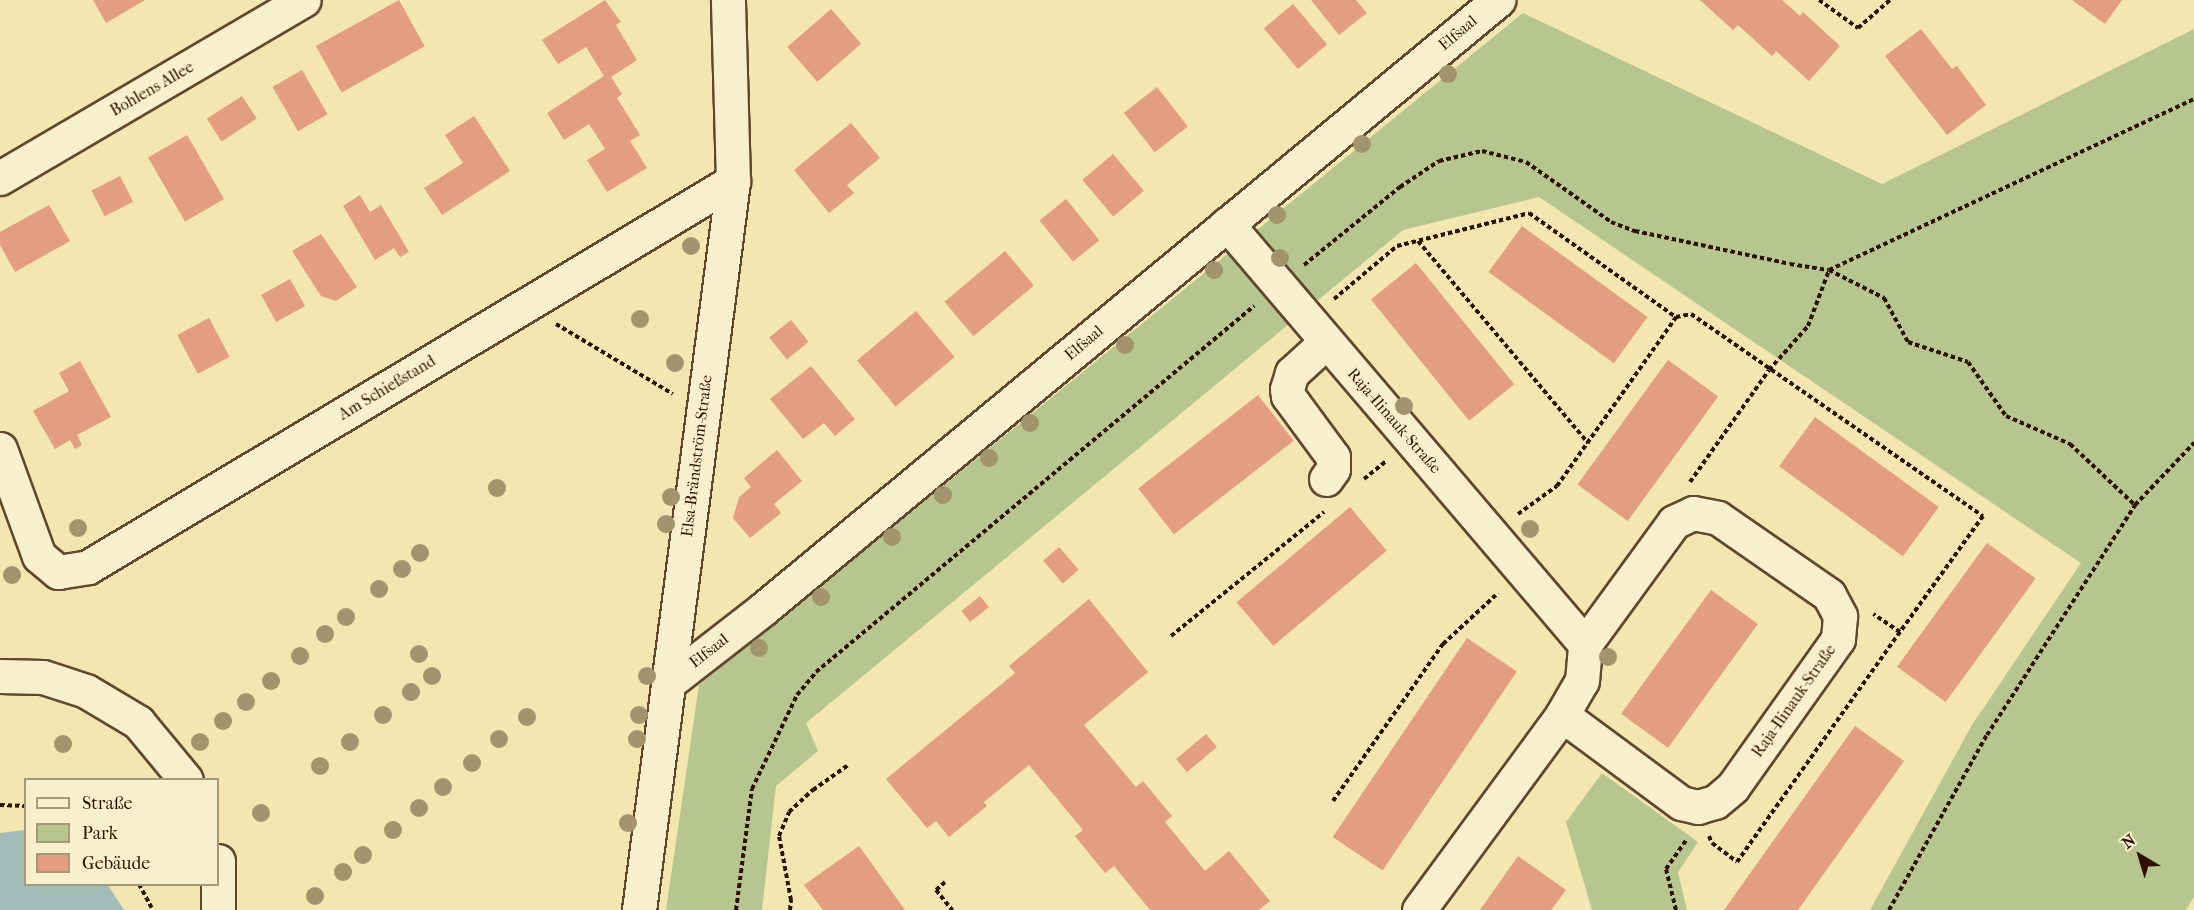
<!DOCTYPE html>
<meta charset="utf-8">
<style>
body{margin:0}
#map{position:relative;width:2194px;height:910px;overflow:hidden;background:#f4e6b1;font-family:"IM FELL French Canon",serif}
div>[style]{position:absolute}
.green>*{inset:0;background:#b7c68f}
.water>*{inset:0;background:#a2bcb8}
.building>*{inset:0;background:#e39d80;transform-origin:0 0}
.path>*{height:4px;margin-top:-2px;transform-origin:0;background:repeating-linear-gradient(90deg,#2e1201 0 4.5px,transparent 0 7.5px)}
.roads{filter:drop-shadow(2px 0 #60472d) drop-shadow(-2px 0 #60472d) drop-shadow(0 2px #60472d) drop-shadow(0 -2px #60472d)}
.minor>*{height:33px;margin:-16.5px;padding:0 16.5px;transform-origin:16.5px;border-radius:16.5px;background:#f8efcc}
.trees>*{width:18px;height:18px;margin:-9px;border-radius:50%;background:#a2946c}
span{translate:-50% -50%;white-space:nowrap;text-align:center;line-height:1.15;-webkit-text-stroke:4.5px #f8efcc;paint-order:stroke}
.street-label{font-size:16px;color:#2e1201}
.legend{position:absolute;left:24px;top:778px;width:195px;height:108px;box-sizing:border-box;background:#f8efcc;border:2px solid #a7977b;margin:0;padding:8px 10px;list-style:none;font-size:18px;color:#2e1201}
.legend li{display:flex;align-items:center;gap:12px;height:30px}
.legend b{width:30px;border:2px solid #a7977b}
.north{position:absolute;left:2110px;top:826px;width:60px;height:60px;-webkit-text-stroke:4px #f8efcc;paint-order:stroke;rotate:322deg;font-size:16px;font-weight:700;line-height:24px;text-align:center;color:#2e1201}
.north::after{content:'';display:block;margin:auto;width:21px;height:27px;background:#2e1201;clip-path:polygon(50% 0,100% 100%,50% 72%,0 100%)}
</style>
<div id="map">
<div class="green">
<i style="clip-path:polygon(1523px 13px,1882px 184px,2194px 29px,2194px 897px,2186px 910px,1870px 910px,1972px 725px,2081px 563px,1539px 197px,1403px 230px,806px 723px,818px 751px,776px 786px,762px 910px,666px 910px,699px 685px)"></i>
<i style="clip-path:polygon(1602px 773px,1698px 842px,1678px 872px,1687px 910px,1592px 910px,1566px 822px)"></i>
</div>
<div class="water">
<i style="clip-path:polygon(25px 830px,26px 884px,108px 885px,124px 910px,0 910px,0 833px)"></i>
</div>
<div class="building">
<i style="clip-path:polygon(93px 0,145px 0,106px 23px)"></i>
<i style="left:399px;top:0;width:53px;height:95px;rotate:61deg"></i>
<i style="clip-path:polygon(605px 0,621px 22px,616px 25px,637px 60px,611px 77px,622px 94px,617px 98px,640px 135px,630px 141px,647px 168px,607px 192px,587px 160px,605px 149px,589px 124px,564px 140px,547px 113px,604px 76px,586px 47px,558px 64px,542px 40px)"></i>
<i style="clip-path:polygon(1311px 0,1356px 0,1367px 13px,1339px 35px)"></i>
<i style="clip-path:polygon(1700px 0,1782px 0,1800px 16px,1803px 12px,1840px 46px,1809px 81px,1776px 51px,1772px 56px,1738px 25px,1733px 30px)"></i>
<i style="clip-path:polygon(2072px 0,2122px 0,2105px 24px)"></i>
<i style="left:1293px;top:4px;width:53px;height:38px;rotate:50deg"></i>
<i style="left:831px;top:9px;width:46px;height:58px;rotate:49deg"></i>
<i style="clip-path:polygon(1921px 29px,1952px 69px,1957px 66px,1986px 105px,1947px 135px,1885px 56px)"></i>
<i style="left:302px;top:70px;width:51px;height:34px;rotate:60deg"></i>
<i style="left:1157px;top:87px;width:50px;height:42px;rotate:52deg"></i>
<i style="left:242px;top:96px;width:27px;height:42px;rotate:57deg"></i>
<i style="clip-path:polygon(474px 116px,510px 171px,442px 215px,424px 188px,463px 163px,445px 135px)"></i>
<i style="clip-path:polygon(851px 123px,880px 158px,847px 185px,854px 193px,829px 213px,794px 170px)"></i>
<i style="left:187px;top:135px;width:74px;height:45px;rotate:60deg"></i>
<i style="left:1113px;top:154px;width:48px;height:40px;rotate:50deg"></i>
<i style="left:120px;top:176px;width:29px;height:32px;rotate:63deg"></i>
<i style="clip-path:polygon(360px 195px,370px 212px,381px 205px,409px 252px,400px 257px,394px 248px,375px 260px,343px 206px)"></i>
<i style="left:1066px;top:199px;width:53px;height:34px;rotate:51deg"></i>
<i style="clip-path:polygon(49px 205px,70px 241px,15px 272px,0 245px,0 232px)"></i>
<i style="left:1522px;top:226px;width:155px;height:57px;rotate:36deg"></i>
<i style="clip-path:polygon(321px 234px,357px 287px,336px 301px,321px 296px,292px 251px)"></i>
<i style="left:1005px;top:251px;width:45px;height:79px;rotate:50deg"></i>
<i style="left:1416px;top:263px;width:156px;height:58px;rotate:51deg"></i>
<i style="left:290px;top:279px;width:31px;height:33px;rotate:61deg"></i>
<i style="left:916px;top:311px;width:60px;height:77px;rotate:50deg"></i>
<i style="left:209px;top:318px;width:44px;height:36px;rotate:62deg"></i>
<i style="left:791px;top:320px;width:28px;height:28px;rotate:51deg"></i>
<i style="left:1668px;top:360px;width:62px;height:154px;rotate:36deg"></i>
<i style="clip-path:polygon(80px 361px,111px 417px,77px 435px,82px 445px,75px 449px,70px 440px,55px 449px,33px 411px,69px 391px,59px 373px)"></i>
<i style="clip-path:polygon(811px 366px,855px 419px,835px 436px,824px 423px,803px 439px,770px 399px)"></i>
<i style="left:1258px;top:395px;width:58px;height:152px;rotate:52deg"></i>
<i style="left:1815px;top:417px;width:153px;height:61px;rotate:36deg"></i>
<i style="clip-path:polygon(777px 450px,802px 481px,774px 504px,781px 513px,750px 538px,733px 518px,739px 497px,751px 487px,744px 478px)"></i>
<i style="left:1350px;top:507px;width:57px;height:148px;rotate:50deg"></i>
<i style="left:1987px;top:543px;width:60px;height:153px;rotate:36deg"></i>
<i style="left:1059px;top:547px;width:30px;height:21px;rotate:49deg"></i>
<i style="left:1711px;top:590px;width:58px;height:153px;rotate:36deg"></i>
<i style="left:980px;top:596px;width:14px;height:24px;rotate:51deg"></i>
<i style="clip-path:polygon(1089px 599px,1148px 672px,1084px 725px,1136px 787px,1143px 781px,1172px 816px,1165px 822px,1205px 871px,1229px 851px,1270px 901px,1259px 910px,1150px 910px,1114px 866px,1105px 873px,1075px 836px,1083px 830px,1029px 765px,984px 802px,987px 806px,949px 837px,936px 821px,927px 828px,886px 779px,1015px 673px,1009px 666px)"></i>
<i style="left:1467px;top:638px;width:60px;height:240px;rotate:34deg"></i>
<i style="clip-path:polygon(1855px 726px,1904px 761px,1798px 910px,1724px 910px)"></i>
<i style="left:1206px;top:734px;width:17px;height:39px;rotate:50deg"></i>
<i style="clip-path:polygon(859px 846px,905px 910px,823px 910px,804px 885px)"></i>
<i style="clip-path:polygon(1518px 856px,1566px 890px,1551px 910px,1480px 910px)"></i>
</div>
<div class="path">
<i style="left:1819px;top:0;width:48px;rotate:35.7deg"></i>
<i style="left:1858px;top:28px;width:43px;rotate:-41.2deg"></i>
<i style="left:1418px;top:241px;width:264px;rotate:49.9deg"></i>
<i style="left:1304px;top:265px;width:124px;rotate:-39.1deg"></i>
<i style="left:1400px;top:187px;width:47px;rotate:-33.7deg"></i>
<i style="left:1439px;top:161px;width:44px;rotate:-13.1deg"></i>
<i style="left:1482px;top:151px;width:45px;rotate:14deg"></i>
<i style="left:1526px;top:162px;width:104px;rotate:35.2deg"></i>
<i style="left:1611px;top:222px;width:26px;rotate:21deg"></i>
<i style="left:1635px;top:231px;width:158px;rotate:12deg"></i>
<i style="left:1790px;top:264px;width:39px;rotate:9deg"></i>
<i style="left:1829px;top:270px;width:403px;rotate:-25.1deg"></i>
<i style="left:1334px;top:299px;width:82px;rotate:-40.1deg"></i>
<i style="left:1397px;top:246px;width:136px;rotate:-14deg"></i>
<i style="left:1529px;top:213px;width:180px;rotate:35.3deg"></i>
<i style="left:1676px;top:317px;width:15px;rotate:-11deg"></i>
<i style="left:1691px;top:314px;width:355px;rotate:34.7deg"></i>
<i style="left:1983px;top:516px;width:143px;rotate:125.6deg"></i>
<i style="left:1900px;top:632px;width:32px;rotate:-146deg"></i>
<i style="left:556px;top:324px;width:136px;rotate:30.9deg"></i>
<i style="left:1364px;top:479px;width:28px;rotate:-39deg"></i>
<i style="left:1690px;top:482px;width:137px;rotate:-54.8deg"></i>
<i style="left:1769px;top:370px;width:59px;rotate:-48.4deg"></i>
<i style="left:1808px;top:326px;width:60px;rotate:-69.4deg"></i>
<i style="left:1829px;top:270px;width:62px;rotate:27deg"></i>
<i style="left:1884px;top:298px;width:50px;rotate:61.4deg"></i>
<i style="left:1908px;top:342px;width:63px;rotate:18.4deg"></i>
<i style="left:1968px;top:362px;width:66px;rotate:54.9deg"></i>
<i style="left:2006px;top:416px;width:70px;rotate:23.6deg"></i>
<i style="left:2070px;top:444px;width:89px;rotate:43.2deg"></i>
<i style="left:1518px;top:514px;width:48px;rotate:-35.7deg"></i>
<i style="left:1557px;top:486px;width:207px;rotate:-54.8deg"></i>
<i style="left:1171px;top:636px;width:197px;rotate:-39deg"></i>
<i style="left:1333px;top:801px;width:192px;rotate:-55deg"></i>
<i style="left:1443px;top:644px;width:75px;rotate:-42.8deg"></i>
<i style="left:0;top:805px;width:26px;rotate:2deg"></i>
<i style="left:1709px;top:836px;width:8px;rotate:67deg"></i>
<i style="left:1712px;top:843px;width:31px;rotate:37deg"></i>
<i style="left:1737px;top:862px;width:282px;rotate:-54.7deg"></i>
<i style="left:945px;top:882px;width:12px;rotate:138deg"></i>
<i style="left:936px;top:890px;width:26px;rotate:51deg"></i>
<i style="left:139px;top:884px;width:30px;rotate:62deg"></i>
<i style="left:736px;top:910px;width:122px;rotate:-82.5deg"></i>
<i style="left:752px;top:789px;width:104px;rotate:-64.4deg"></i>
<i style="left:797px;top:695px;width:30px;rotate:-50deg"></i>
<i style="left:816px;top:672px;width:571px;rotate:-39.88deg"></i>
<i style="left:790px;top:910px;width:10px;rotate:-84deg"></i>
<i style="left:791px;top:900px;width:65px;rotate:-100.6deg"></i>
<i style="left:779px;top:836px;width:26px;rotate:-67deg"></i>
<i style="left:789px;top:812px;width:33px;rotate:-43deg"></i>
<i style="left:813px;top:790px;width:43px;rotate:-35.5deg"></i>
<i style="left:1676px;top:910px;width:42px;rotate:-103.7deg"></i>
<i style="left:1666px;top:869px;width:37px;rotate:-55deg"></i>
<i style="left:1889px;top:910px;width:201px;rotate:-60.8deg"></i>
<i style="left:1987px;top:735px;width:274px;rotate:-57.2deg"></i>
<i style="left:2135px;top:505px;width:86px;rotate:-46.4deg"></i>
</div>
<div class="roads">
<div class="minor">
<i style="left:0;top:178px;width:352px;rotate:-30.4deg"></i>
<i style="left:1227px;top:224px;width:552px;rotate:49.56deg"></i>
<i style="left:0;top:449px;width:114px;rotate:70deg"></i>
<i style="left:39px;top:556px;width:25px;rotate:40deg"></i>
<i style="left:58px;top:572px;width:30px;rotate:-9deg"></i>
<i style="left:88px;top:567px;width:752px;rotate:-30.9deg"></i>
<i style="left:1326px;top:479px;width:12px;rotate:-55deg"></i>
<i style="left:1333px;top:469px;width:12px;rotate:-90deg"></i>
<i style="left:1333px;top:457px;width:76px;rotate:-126.4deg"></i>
<i style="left:1288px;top:396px;width:7px;rotate:-98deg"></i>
<i style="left:1287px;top:389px;width:17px;rotate:-73deg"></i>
<i style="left:1292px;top:373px;width:47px;rotate:-42.4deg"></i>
<i style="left:0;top:676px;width:43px;rotate:1.3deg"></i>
<i style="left:43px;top:677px;width:45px;rotate:18deg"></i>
<i style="left:86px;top:691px;width:61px;rotate:30.8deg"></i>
<i style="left:138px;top:722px;width:75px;rotate:50.4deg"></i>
<i style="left:668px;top:683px;width:120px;rotate:-37.9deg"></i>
<i style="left:763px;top:609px;width:955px;rotate:-39.64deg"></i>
<i style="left:218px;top:861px;width:49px;rotate:90deg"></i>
<i style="left:639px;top:910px;width:735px;rotate:-82.65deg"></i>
<i style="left:733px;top:181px;width:181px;rotate:-91.6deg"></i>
<i style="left:1419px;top:910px;width:242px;rotate:-53.7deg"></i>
<i style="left:1562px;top:715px;width:39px;rotate:-60deg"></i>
<i style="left:1582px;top:681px;width:37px;rotate:-85deg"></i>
<i style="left:1585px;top:644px;width:151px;rotate:-53.9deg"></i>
<i style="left:1674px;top:522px;width:21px;rotate:-25deg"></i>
<i style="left:1693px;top:513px;width:25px;rotate:11deg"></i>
<i style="left:1718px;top:518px;width:135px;rotate:34.7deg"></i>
<i style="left:1829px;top:595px;width:24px;rotate:62deg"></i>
<i style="left:1840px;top:616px;width:23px;rotate:95deg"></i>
<i style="left:1838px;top:639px;width:181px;rotate:125.4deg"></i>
<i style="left:1733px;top:787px;width:23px;rotate:140deg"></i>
<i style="left:1715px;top:802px;width:18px;rotate:164deg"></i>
<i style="left:1698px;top:807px;width:17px;rotate:-167deg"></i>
<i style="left:1681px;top:803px;width:148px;rotate:-143.5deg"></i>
</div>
</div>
<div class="trees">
<i style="left:1448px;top:74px"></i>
<i style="left:1362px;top:144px"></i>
<i style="left:1277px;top:215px"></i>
<i style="left:691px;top:246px"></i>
<i style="left:1280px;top:258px"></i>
<i style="left:1214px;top:270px"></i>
<i style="left:640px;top:319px"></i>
<i style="left:1125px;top:345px"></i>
<i style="left:675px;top:363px"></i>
<i style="left:1404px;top:406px"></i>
<i style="left:1030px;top:423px"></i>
<i style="left:989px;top:458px"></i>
<i style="left:497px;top:488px"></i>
<i style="left:943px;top:495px"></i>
<i style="left:671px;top:497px"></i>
<i style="left:666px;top:524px"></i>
<i style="left:78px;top:528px"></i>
<i style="left:1530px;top:529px"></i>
<i style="left:892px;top:537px"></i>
<i style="left:420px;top:553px"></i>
<i style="left:402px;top:569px"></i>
<i style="left:12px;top:575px"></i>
<i style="left:379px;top:589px"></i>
<i style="left:821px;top:597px"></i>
<i style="left:346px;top:617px"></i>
<i style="left:325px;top:634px"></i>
<i style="left:759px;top:648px"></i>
<i style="left:419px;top:654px"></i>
<i style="left:300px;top:656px"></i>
<i style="left:1608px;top:657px"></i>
<i style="left:432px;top:676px"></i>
<i style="left:647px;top:676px"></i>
<i style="left:271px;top:681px"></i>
<i style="left:411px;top:692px"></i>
<i style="left:246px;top:702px"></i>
<i style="left:383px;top:715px"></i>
<i style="left:639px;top:715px"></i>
<i style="left:527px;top:717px"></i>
<i style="left:223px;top:721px"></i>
<i style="left:499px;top:739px"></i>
<i style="left:637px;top:739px"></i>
<i style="left:200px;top:742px"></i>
<i style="left:350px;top:742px"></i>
<i style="left:63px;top:744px"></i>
<i style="left:472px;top:763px"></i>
<i style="left:320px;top:766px"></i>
<i style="left:443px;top:787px"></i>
<i style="left:419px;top:808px"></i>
<i style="left:261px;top:813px"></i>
<i style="left:628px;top:823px"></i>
<i style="left:393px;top:830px"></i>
<i style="left:363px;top:855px"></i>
<i style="left:343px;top:872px"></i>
<i style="left:315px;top:896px"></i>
</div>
<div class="street-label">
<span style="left:1458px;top:33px;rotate:-40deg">Elfsaal</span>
<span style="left:152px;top:89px;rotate:-30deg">Bohlens Allee</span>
<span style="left:1084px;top:343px;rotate:-40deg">Elfsaal</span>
<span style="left:387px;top:388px;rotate:-31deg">Am Schießstand</span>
<span style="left:1394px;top:421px;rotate:49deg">Raja-Ilinauk-Straße</span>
<span style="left:697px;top:456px;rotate:-83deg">Elsa-Brändström-Straße</span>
<span style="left:709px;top:651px;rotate:-38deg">Elfsaal</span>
<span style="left:1794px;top:701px;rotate:-55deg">Raja-Ilinauk-Straße</span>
</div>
<ul class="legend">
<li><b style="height:8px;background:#f8efcc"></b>Straße</li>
<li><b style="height:16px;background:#b7c68f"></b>Park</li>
<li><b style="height:16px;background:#e39d80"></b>Gebäude</li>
</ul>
<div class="north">N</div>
</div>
